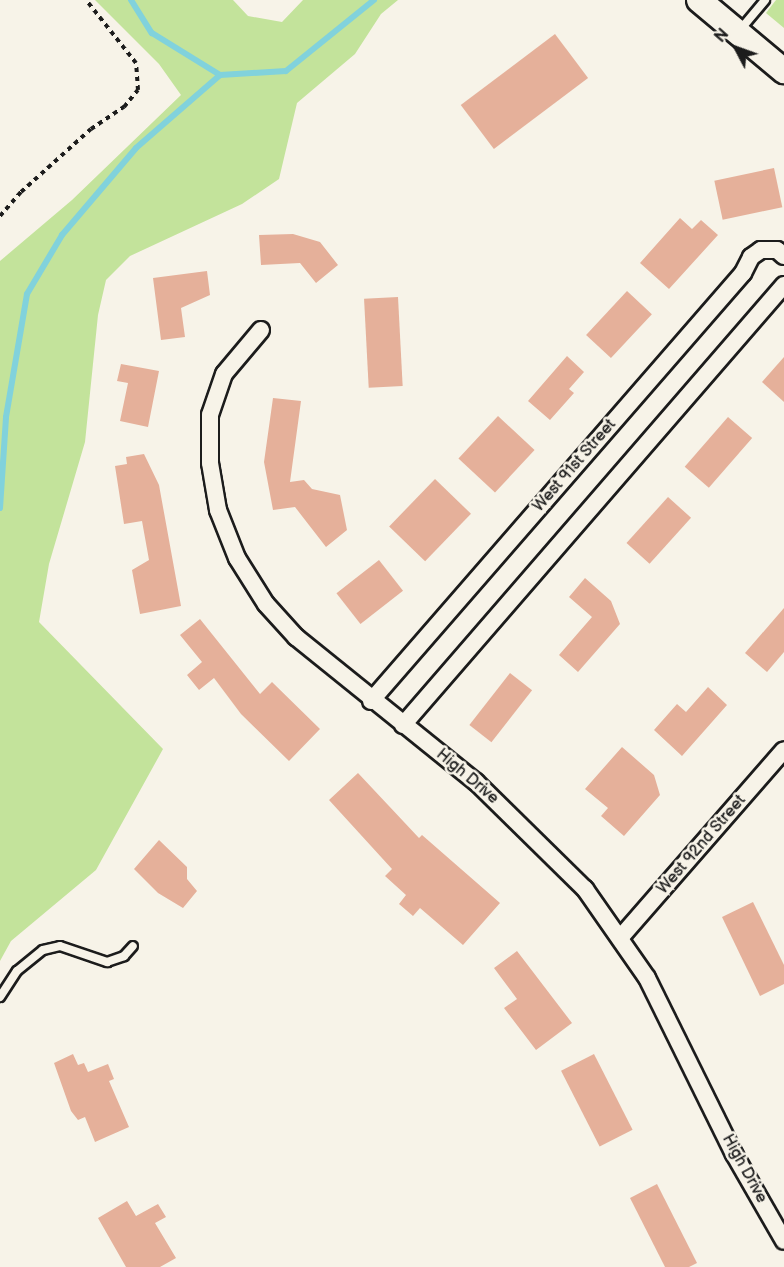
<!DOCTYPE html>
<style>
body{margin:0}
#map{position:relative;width:784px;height:1267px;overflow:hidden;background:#f7f3e8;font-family:"Balsamiq Sans",sans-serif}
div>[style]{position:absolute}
.green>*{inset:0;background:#c3e39b}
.stream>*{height:6px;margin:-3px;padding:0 3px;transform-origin:3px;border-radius:3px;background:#81d2dc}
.building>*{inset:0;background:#e5b09a;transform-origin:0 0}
.path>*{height:4px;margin-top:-2px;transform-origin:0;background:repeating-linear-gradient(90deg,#1c1c1c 0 4.5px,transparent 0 9px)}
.roads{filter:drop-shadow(2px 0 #1c1c1c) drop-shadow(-2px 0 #1c1c1c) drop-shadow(0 2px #1c1c1c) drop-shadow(0 -2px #1c1c1c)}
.service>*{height:8px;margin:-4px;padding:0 4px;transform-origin:4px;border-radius:4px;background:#f7f3e8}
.minor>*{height:16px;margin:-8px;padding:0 8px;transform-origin:8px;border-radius:8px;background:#f7f3e8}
.secondary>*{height:24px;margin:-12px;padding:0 12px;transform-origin:12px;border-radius:12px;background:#f7f3e8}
span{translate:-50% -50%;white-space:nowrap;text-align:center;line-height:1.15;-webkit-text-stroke:5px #f7f3e8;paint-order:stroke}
.street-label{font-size:16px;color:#1c1c1c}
.north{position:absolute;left:706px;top:18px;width:60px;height:60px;-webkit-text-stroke:4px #f7f3e8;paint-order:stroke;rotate:311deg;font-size:16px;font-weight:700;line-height:24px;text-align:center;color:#1c1c1c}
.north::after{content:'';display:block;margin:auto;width:21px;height:27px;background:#1c1c1c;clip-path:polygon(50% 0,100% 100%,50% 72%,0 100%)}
</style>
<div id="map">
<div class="green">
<i style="clip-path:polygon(95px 0,233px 0,248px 16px,282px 22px,303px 0,398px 0,381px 14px,355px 54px,297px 103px,279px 179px,242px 204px,130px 256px,106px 280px,98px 315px,85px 442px,49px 564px,39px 622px,163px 749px,96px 870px,11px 941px,0 961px,0 261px,72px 200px,181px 95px,159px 64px)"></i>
<i style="clip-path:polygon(776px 0,784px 0,784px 28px,766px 13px)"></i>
</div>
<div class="stream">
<i style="left:131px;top:0;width:39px;rotate:58deg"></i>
<i style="left:152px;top:33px;width:80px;rotate:31.7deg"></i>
<i style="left:220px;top:75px;width:66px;rotate:-3.5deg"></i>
<i style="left:286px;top:71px;width:113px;rotate:-38.9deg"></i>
<i style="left:0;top:508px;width:91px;rotate:-86.2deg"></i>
<i style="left:6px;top:417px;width:125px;rotate:-80.3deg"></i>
<i style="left:27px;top:294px;width:69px;rotate:-59.3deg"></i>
<i style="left:62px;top:235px;width:114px;rotate:-49.6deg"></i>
<i style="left:136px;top:148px;width:111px;rotate:-41deg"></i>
</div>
<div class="building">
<i style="left:555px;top:34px;width:55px;height:118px;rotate:53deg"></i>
<i style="left:774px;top:168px;width:40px;height:61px;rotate:78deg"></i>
<i style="clip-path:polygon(680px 218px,692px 229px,701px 220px,718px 235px,669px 289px,640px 263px)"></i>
<i style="clip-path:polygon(293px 234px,320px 242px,338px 265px,316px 283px,300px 263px,261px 265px,259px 235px)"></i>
<i style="clip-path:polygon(207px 271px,210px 295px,181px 308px,185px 337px,161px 340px,153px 278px)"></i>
<i style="left:627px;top:291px;width:34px;height:60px;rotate:43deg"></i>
<i style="left:398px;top:297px;width:89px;height:34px;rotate:87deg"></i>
<i style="clip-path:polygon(567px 356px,584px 372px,569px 389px,574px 393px,550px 420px,528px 401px)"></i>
<i style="clip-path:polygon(784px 357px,784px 402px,762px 382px)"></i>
<i style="clip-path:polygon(121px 364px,159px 371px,148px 427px,120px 421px,128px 383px,117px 381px)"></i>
<i style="clip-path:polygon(273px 398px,301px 401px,290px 482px,304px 480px,312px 489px,340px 495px,347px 530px,326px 547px,295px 507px,273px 510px,264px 462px)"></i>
<i style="left:498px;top:416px;width:50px;height:58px;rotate:43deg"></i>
<i style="left:728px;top:417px;width:32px;height:66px;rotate:41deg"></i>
<i style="clip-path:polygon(144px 454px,159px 485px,181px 606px,140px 614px,132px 570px,149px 560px,142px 521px,124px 524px,115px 466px,127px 464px,126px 457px)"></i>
<i style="left:435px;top:479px;width:50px;height:66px;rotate:44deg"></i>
<i style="left:668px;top:497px;width:31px;height:62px;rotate:42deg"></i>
<i style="left:379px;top:560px;width:39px;height:54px;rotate:52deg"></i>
<i style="clip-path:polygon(585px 578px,611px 601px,620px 624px,578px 672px,559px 655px,592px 617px,569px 597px)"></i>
<i style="clip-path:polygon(784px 608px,784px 652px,767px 672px,745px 653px)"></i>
<i style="clip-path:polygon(200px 619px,260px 694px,272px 682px,320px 729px,289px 761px,241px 714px,214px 678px,199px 690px,187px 675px,202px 662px,180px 635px)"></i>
<i style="left:510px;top:673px;width:28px;height:66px;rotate:38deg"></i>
<i style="clip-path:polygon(708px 687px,727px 705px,682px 756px,654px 730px,677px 704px,686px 712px)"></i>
<i style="clip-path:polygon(622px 747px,654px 775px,660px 795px,624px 836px,601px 816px,608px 808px,585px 789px)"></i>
<i style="clip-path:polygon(358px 773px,419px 838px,422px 835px,500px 903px,463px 945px,420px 908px,413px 916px,399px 904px,406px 895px,385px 876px,392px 869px,329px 800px)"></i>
<i style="clip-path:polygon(159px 840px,187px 867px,187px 879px,197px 891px,183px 908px,158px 893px,134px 869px)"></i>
<i style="clip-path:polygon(753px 902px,784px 965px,784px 984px,760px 996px,722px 917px)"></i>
<i style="clip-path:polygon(517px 951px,572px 1023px,536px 1050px,504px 1008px,517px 999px,494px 968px)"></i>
<i style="clip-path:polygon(73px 1054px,78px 1065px,84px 1063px,88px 1072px,108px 1064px,114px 1079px,109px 1081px,129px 1127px,95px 1142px,85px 1117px,78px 1120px,71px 1111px,54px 1063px)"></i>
<i style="left:594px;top:1054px;width:85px;height:37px;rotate:63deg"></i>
<i style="clip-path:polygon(657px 1184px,697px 1263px,689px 1267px,665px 1267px,630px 1198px)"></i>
<i style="clip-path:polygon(127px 1201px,136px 1216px,158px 1204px,166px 1217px,155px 1223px,176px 1258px,160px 1267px,126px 1267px,98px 1218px)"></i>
</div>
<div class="path">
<i style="left:0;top:216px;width:32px;rotate:-49deg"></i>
<i style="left:21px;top:192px;width:94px;rotate:-42deg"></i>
<i style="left:91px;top:129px;width:40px;rotate:-34deg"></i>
<i style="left:124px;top:107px;width:22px;rotate:-51deg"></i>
<i style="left:138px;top:90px;width:27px;rotate:-94deg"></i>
<i style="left:136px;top:63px;width:80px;rotate:-128.4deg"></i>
</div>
<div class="roads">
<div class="service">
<i style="left:740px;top:30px;width:39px;rotate:-50deg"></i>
<i style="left:0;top:997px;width:31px;rotate:-57deg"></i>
<i style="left:17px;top:971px;width:33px;rotate:-39deg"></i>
<i style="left:43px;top:950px;width:17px;rotate:-13deg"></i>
<i style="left:60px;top:946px;width:50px;rotate:18.8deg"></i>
<i style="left:107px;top:962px;width:18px;rotate:-19deg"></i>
<i style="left:124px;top:956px;width:13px;rotate:-48deg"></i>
</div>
<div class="minor">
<i style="left:261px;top:330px;width:57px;rotate:130.1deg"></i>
<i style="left:224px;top:374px;width:43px;rotate:108.9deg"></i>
<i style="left:210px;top:415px;width:48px;rotate:90deg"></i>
<i style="left:210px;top:463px;width:48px;rotate:80.3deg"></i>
<i style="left:218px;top:510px;width:52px;rotate:68.4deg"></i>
<i style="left:237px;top:558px;width:54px;rotate:57.8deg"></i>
<i style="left:266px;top:604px;width:45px;rotate:47.7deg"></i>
<i style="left:296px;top:637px;width:231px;rotate:38.9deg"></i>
<i style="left:476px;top:782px;width:153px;rotate:44.5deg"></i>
<i style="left:585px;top:889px;width:108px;rotate:55.1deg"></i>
<i style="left:647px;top:978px;width:196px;rotate:63.7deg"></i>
<i style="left:734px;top:1154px;width:100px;rotate:60.1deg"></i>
<i style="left:371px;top:701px;width:567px;rotate:-49deg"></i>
<i style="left:743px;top:273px;width:18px;rotate:-63deg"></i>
<i style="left:751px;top:257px;width:12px;rotate:-35deg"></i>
<i style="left:761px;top:250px;width:16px"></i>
<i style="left:777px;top:250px;width:9px;rotate:41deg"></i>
<i style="left:403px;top:725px;width:582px;rotate:-49.11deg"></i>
<i style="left:620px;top:938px;width:249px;rotate:-48.9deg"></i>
</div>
<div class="secondary">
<i style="left:699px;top:0;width:111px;rotate:39.9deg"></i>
</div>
</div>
<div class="street-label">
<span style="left:575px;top:466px;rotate:-49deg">West 91st Street</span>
<span style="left:467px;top:777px;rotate:40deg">High Drive</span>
<span style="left:702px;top:845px;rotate:-49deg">West 92nd Street</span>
<span style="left:744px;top:1169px;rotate:61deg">High Drive</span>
</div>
<div class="north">N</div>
</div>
